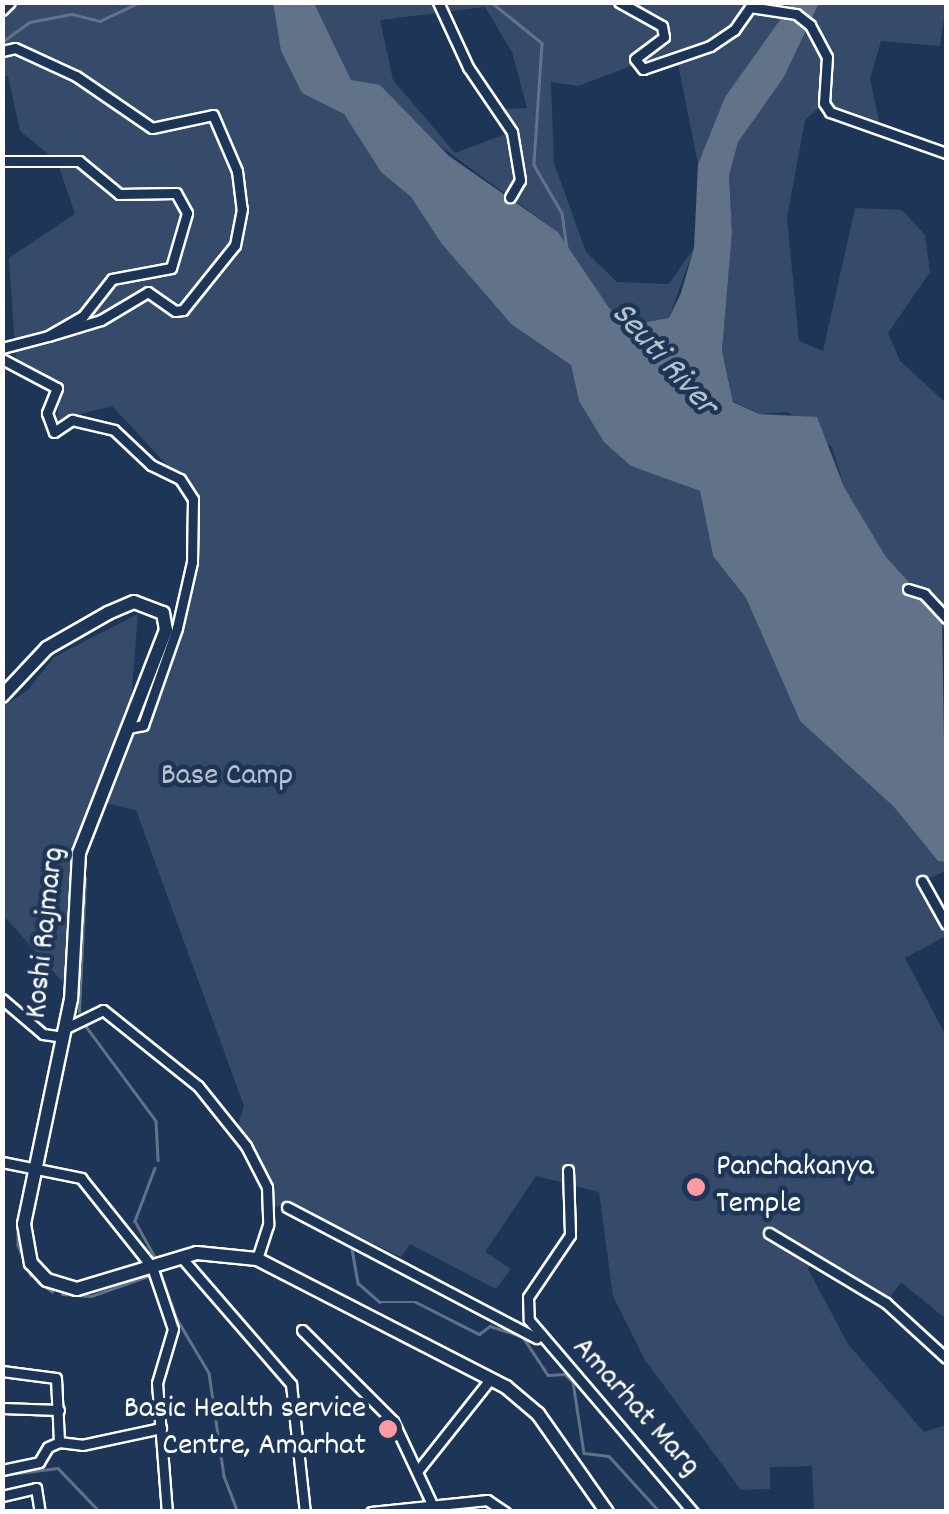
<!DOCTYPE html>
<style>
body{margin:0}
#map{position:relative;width:949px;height:1514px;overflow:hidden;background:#1d3557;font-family:Dekko,sans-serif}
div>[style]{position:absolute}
.green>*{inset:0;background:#364b69}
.water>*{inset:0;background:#617289}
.stream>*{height:2.5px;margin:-1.25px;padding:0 1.25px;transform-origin:1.25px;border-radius:1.25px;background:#617289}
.roads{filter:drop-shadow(2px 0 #fff) drop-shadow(-2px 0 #fff) drop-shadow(0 2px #fff) drop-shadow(0 -2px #fff)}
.street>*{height:9px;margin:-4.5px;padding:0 4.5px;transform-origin:4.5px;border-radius:4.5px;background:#1d3557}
.primary>*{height:12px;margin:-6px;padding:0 6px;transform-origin:6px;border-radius:6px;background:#1d3557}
.dots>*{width:28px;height:28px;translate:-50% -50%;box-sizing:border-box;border:5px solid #1d3557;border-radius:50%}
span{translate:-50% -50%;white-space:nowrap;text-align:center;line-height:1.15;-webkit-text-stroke:9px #1d3557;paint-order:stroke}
.park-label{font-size:32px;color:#b9c0ca}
.street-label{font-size:32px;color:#fff}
.poi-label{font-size:32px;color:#fff}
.left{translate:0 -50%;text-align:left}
.right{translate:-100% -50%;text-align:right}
.water-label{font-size:35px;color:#b8c0ca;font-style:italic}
.frame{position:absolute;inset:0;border:5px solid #fff;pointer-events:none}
</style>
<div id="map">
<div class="green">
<i style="clip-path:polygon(evenodd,671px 2px,792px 3px,725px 97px,698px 164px,677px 59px,643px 69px,634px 65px,578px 86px,551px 82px,554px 163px,586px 252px,617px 282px,669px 284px,694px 248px,669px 318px,646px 322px,610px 309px,558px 232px,351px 81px,314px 3px,671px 2px,485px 7px,512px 52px,527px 108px,501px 109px,511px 132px,455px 153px,393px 80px,380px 20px,485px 7px)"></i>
<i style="clip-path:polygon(3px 3px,273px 3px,281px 51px,302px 93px,344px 114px,381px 172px,411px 197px,441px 243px,511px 324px,571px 364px,579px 401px,632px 466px,700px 491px,713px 556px,746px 598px,800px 721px,894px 807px,938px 861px,946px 862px,946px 871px,923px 881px,946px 936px,905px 958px,946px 1036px,946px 1319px,901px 1282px,886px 1303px,813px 1257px,808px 1269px,848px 1344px,924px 1432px,946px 1425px,946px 1511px,814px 1511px,812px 1466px,770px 1467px,770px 1489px,741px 1490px,645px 1360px,613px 1296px,599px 1192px,536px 1176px,485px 1252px,511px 1269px,496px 1289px,410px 1244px,401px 1257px,288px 1202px,270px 1209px,267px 1187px,236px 1132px,244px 1106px,136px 810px,96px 801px,75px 854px,69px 989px,3px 915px,2px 707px,28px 690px,54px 657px,138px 614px,129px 727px,143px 725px,192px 562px,193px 528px,180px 479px,112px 406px,57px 420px,61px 383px,16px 361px,9px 258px,75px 214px,57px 161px,20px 131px,8px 76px,3px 76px)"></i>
<i style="clip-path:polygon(819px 3px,946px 3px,940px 46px,881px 41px,870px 79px,881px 130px,824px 103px,805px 120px,787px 218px,799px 341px,823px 351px,855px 208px,902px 210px,925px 235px,930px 272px,888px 333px,900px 361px,946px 403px,946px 632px,886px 557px,844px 487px,832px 447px,788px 412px,759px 414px,733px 401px,722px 351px,732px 233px,729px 176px,738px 141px,784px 77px)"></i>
</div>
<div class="water">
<i style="clip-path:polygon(273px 3px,314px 3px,351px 80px,380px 85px,449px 156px,558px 232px,610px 309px,646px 322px,669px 318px,681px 293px,694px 248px,698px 164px,725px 97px,792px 3px,819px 3px,784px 77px,738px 142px,729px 176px,732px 233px,722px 351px,733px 402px,759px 414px,817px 417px,844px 487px,886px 557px,942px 619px,946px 862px,938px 861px,894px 807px,800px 721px,746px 598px,713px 556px,700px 491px,631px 466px,604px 442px,579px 401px,571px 365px,511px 324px,441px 243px,411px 197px,381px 172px,344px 114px,302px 93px,281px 51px)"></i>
</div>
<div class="stream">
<i style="left:491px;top:2px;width:65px;rotate:38.8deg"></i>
<i style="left:542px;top:43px;width:122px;rotate:93.8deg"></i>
<i style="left:534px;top:165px;width:56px;rotate:59.7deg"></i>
<i style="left:562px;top:213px;width:36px;rotate:82deg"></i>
<i style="left:2px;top:42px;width:34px;rotate:-36deg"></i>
<i style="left:30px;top:22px;width:43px;rotate:-10.8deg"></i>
<i style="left:72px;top:14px;width:29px;rotate:14deg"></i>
<i style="left:100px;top:21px;width:44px;rotate:-25.4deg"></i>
<i style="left:79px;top:1012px;width:134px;rotate:-87.4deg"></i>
<i style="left:85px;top:1025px;width:119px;rotate:53.5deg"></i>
<i style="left:156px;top:1121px;width:39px;rotate:87deg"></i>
<i style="left:155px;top:1168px;width:57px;rotate:110.7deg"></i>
<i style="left:135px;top:1221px;width:43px;rotate:61.1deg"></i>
<i style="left:20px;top:1212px;width:34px;rotate:-78deg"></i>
<i style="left:288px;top:1213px;width:42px;rotate:26.6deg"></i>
<i style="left:18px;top:1225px;width:20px;rotate:90deg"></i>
<i style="left:18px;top:1245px;width:33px;rotate:67deg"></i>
<i style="left:351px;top:1243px;width:41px;rotate:80.1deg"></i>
<i style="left:358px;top:1283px;width:29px;rotate:41deg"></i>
<i style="left:380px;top:1302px;width:36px"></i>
<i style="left:416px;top:1302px;width:71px;rotate:26.9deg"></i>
<i style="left:479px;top:1334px;width:14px;rotate:-36deg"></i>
<i style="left:490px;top:1326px;width:35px;rotate:18deg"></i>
<i style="left:523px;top:1337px;width:45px;rotate:56.7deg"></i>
<i style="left:548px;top:1375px;width:17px;rotate:-3deg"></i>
<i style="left:565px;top:1374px;width:11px;rotate:45deg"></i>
<i style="left:573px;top:1382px;width:72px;rotate:81.2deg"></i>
<i style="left:584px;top:1453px;width:25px;rotate:7deg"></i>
<i style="left:609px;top:1456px;width:76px;rotate:47.7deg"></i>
<i style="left:160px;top:1271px;width:51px;rotate:70.5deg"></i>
<i style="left:177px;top:1319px;width:63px;rotate:59.3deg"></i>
<i style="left:209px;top:1373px;width:104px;rotate:81.7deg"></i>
<i style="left:224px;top:1476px;width:39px;rotate:69deg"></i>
<i style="left:38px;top:1282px;width:17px;rotate:33deg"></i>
<i style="left:62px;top:1294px;width:29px;rotate:4deg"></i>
<i style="left:91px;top:1296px;width:60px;rotate:-19.3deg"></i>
<i style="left:2px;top:1475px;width:56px;rotate:-7.1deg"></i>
<i style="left:58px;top:1468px;width:61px;rotate:46.3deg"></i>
</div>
<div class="roads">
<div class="street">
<i style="left:438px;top:2px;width:72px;rotate:65.2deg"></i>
<i style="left:468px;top:67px;width:78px;rotate:55.9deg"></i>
<i style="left:512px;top:132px;width:49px;rotate:80.5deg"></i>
<i style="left:520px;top:180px;width:20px;rotate:120deg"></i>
<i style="left:619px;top:2px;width:49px;rotate:29.2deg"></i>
<i style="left:662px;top:26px;width:11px;rotate:80deg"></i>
<i style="left:664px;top:37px;width:36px;rotate:143deg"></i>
<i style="left:635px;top:59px;width:13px;rotate:51deg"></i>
<i style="left:643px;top:69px;width:71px;rotate:-18.9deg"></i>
<i style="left:710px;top:46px;width:29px;rotate:-34deg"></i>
<i style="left:734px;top:30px;width:28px;rotate:-55deg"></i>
<i style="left:750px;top:7px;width:47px;rotate:8.7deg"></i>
<i style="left:796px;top:14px;width:18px;rotate:38deg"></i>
<i style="left:810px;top:25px;width:36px;rotate:62deg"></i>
<i style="left:827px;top:57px;width:46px;rotate:93.7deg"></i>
<i style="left:824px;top:103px;width:11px;rotate:56deg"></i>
<i style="left:830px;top:112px;width:123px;rotate:19.5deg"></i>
<i style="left:2px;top:10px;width:11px;rotate:-45deg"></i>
<i style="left:2px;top:51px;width:13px;rotate:-13deg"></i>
<i style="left:15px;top:48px;width:67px;rotate:24.7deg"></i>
<i style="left:76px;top:76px;width:92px;rotate:34.4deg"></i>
<i style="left:152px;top:128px;width:62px;rotate:-12deg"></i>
<i style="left:213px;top:115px;width:61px;rotate:66.8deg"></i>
<i style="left:237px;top:171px;width:38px;rotate:83deg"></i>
<i style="left:242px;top:209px;width:37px;rotate:101deg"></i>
<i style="left:235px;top:245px;width:83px;rotate:128.7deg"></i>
<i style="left:183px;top:310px;width:8px;rotate:173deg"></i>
<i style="left:175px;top:311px;width:33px;rotate:-145deg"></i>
<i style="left:148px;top:292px;width:55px;rotate:149.2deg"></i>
<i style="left:101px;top:320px;width:55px;rotate:163.2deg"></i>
<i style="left:2px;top:161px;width:77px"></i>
<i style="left:79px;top:161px;width:52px;rotate:39.5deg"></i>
<i style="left:119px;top:194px;width:57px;rotate:-1deg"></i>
<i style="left:176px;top:193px;width:23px;rotate:61deg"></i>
<i style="left:187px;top:213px;width:57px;rotate:106.2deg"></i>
<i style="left:171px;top:268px;width:60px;rotate:169.4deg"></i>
<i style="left:112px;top:279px;width:47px;rotate:128.1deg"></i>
<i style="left:83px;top:316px;width:40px;rotate:150.3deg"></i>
<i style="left:48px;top:336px;width:48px;rotate:165.4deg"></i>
<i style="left:2px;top:359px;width:62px;rotate:27.8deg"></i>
<i style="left:57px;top:388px;width:27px;rotate:112deg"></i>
<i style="left:47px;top:413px;width:20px;rotate:70deg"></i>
<i style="left:54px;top:432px;width:22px;rotate:-34deg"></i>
<i style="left:72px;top:420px;width:43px;rotate:13.4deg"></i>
<i style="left:114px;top:430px;width:51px;rotate:43.4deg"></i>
<i style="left:151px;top:465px;width:32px;rotate:26deg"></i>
<i style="left:180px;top:479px;width:24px;rotate:57deg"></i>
<i style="left:193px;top:499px;width:63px;rotate:90.9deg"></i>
<i style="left:192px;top:562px;width:68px;rotate:102.8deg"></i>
<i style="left:177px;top:628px;width:103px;rotate:109.3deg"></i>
<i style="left:143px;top:725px;width:14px;rotate:168deg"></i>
<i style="left:908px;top:589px;width:17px;rotate:17deg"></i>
<i style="left:924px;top:594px;width:33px;rotate:47deg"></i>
<i style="left:922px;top:881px;width:49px;rotate:60.8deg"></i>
<i style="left:2px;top:999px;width:54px;rotate:40.5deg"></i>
<i style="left:43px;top:1034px;width:21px;rotate:8deg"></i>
<i style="left:66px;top:1028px;width:41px;rotate:-25.9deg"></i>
<i style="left:103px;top:1010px;width:122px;rotate:38.7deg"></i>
<i style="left:198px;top:1086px;width:77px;rotate:51.3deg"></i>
<i style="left:246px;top:1146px;width:46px;rotate:62.9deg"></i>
<i style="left:267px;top:1187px;width:38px;rotate:88deg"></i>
<i style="left:268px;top:1225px;width:36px;rotate:108deg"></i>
<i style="left:2px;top:1162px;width:81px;rotate:11.4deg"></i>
<i style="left:81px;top:1178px;width:114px;rotate:51.4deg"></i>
<i style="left:152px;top:1267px;width:65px;rotate:71.3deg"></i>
<i style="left:173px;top:1329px;width:56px;rotate:106.5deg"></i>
<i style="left:157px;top:1383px;width:129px;rotate:85.6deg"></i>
<i style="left:568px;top:1170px;width:65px;rotate:88.2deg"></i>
<i style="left:570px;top:1235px;width:75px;rotate:124.1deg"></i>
<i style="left:528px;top:1297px;width:23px;rotate:88deg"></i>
<i style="left:529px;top:1320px;width:253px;rotate:49.5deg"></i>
<i style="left:287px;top:1207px;width:282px;rotate:27.7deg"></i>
<i style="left:769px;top:1233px;width:136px;rotate:30.9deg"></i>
<i style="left:886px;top:1303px;width:81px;rotate:42.5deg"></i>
<i style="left:181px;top:1257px;width:168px;rotate:49.1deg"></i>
<i style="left:291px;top:1384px;width:129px;rotate:83.8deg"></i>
<i style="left:302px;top:1330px;width:129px;rotate:45deg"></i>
<i style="left:393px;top:1421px;width:89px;rotate:64.9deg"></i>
<i style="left:2px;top:1371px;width:54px;rotate:7.4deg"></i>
<i style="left:56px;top:1378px;width:64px;rotate:87.3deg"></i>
<i style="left:59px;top:1442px;width:23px;rotate:7deg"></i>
<i style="left:82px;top:1445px;width:81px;rotate:-12.1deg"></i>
<i style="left:2px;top:1408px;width:57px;rotate:2deg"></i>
<i style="left:419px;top:1469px;width:116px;rotate:-51.6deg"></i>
<i style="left:2px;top:1470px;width:38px;rotate:-12deg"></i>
<i style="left:39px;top:1462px;width:17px;rotate:-59deg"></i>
<i style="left:48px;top:1447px;width:12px;rotate:-24deg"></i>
<i style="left:2px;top:1496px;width:35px;rotate:-13deg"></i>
<i style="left:36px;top:1488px;width:24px;rotate:81deg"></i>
<i style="left:371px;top:1512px;width:117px;rotate:-5.9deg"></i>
<i style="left:487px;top:1500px;width:22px;rotate:34deg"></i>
</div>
<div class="primary">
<i style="left:2px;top:696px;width:66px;rotate:-46.8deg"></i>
<i style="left:47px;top:648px;width:70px;rotate:-29.8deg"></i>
<i style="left:108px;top:613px;width:28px;rotate:-23deg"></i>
<i style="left:134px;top:602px;width:31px;rotate:21deg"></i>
<i style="left:163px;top:613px;width:17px;rotate:80deg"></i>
<i style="left:166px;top:630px;width:239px;rotate:111.3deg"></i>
<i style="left:79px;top:853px;width:146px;rotate:93.1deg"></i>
<i style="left:71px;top:999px;width:230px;rotate:101.8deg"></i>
<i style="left:24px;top:1224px;width:40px;rotate:80deg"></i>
<i style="left:31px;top:1263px;width:23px;rotate:47deg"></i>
<i style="left:47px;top:1280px;width:31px;rotate:17deg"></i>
<i style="left:77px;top:1289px;width:125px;rotate:-16.7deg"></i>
<i style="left:197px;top:1253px;width:60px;rotate:5.7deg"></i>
<i style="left:257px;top:1259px;width:280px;rotate:27.2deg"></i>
<i style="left:506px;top:1387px;width:42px;rotate:40.2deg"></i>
<i style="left:538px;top:1414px;width:120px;rotate:54.9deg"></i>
</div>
</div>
<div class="dots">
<i style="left:696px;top:1187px;background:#ff9aa2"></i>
<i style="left:388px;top:1429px;background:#ff9aa2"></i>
</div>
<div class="park-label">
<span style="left:227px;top:777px">Base Camp</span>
</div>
<div class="street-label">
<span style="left:47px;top:933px;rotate:-84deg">Koshi Rajmarg</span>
<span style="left:635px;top:1408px;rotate:48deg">Amarhat Marg</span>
</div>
<div class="poi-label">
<span class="left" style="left:716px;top:1187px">Panchakanya<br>Temple</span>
<span class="right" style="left:366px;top:1429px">Basic Health service<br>Centre, Amarhat</span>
</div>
<div class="water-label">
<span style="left:663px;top:360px;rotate:48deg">Seuti River</span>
</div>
<div class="frame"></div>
</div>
